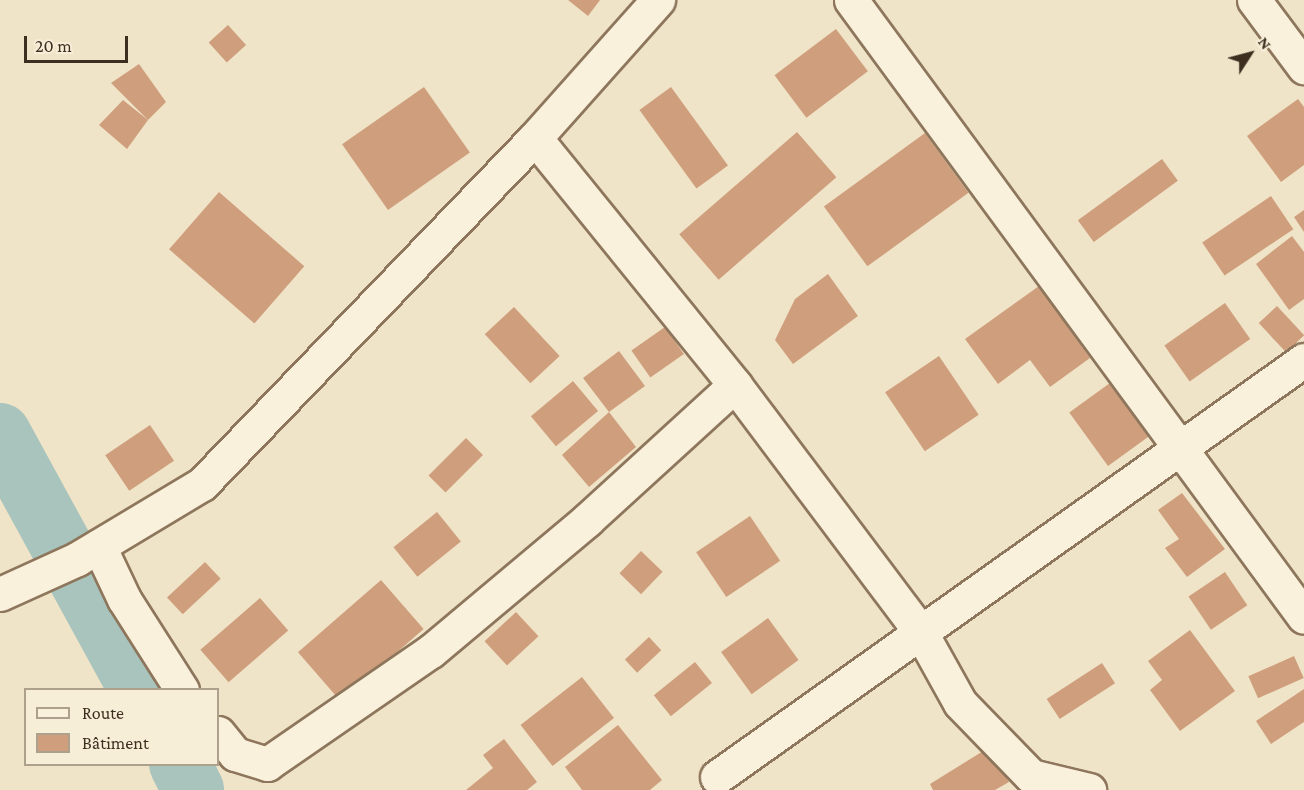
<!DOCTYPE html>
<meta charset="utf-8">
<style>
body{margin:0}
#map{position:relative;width:1304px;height:790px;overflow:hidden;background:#f0e4c8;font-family:"Crimson Pro",serif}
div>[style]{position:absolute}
.river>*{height:62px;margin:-31px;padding:0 31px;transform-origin:31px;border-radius:31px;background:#a9c4bc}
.building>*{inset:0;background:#cf9f7d;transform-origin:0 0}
.roads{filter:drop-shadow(2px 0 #8d765c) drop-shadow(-2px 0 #8d765c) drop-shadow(0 2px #8d765c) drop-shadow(0 -2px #8d765c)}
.minor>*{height:33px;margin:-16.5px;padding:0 16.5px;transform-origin:16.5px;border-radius:16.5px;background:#faf1dc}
span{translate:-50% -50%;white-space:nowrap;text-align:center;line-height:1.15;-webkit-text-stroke:4.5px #f7eed8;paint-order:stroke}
.legend{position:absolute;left:24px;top:688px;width:195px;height:78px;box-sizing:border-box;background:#f7eed8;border:2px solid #ada18e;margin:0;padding:8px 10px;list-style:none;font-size:18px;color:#3d2e20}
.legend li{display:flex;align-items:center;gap:12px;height:30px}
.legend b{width:30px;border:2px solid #ada18e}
.north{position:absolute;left:1220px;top:24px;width:60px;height:60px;-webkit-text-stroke:4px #f7eed8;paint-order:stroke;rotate:54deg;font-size:16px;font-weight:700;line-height:24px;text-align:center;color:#3d2e20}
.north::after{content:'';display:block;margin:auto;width:21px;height:27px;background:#3d2e20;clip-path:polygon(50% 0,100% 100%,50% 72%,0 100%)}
.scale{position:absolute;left:24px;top:36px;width:104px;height:27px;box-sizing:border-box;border:3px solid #3d2e20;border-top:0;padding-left:8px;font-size:18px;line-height:21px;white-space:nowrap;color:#3d2e20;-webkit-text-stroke:4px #f7eed8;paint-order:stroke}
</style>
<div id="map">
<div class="river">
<i style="left:0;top:434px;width:292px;rotate:61.3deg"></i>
<i style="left:180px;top:764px;width:29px;rotate:63deg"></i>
</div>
<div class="building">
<i style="clip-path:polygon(568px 0,600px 0,588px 16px)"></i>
<i style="left:228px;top:25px;width:27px;height:26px;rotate:48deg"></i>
<i style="left:836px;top:29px;width:53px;height:77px;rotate:53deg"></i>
<i style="clip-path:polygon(139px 64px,166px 102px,148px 120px,111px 83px)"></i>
<i style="left:424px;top:87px;width:80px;height:100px;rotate:55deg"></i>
<i style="left:671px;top:87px;width:97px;height:39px;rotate:54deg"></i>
<i style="clip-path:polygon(1298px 99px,1304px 107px,1304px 165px,1281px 182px,1247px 136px)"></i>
<i style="clip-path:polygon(123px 100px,148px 120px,127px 149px,99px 125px)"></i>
<i style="left:797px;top:132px;width:60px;height:156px;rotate:49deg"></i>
<i style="left:925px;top:133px;width:74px;height:125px;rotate:54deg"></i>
<i style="left:1162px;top:159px;width:27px;height:104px;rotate:54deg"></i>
<i style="left:219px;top:192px;width:113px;height:76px;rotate:41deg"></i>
<i style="left:1271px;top:196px;width:40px;height:83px;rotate:56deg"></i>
<i style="clip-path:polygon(1304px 210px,1304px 232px,1294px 217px)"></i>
<i style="clip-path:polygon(1292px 236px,1304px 252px,1304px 299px,1289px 310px,1256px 264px)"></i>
<i style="clip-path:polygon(828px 274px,858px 316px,793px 364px,775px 340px,795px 299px)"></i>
<i style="clip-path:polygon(1039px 286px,1090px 358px,1050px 387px,1030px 360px,998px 384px,965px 339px)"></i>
<i style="left:1225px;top:303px;width:44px;height:74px;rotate:55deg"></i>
<i style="left:1277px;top:306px;width:40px;height:25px;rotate:47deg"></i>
<i style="left:514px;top:307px;width:67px;height:40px;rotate:47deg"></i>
<i style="left:665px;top:327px;width:33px;height:41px;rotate:55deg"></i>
<i style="clip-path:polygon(619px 351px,645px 386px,609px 412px,636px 447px,589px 487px,562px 455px,609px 412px,583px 378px)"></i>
<i style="left:939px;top:356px;width:71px;height:65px;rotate:56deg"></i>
<i style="left:1121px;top:375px;width:66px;height:64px;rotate:54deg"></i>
<i style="left:573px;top:381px;width:39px;height:55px;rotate:50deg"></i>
<i style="left:150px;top:425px;width:43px;height:54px;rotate:56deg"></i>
<i style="left:466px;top:438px;width:24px;height:53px;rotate:45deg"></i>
<i style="clip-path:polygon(1182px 493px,1225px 549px,1187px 577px,1165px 548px,1179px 539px,1158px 510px)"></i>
<i style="left:437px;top:512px;width:38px;height:56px;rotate:51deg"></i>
<i style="left:750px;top:516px;width:54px;height:65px;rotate:56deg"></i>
<i style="left:641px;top:551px;width:30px;height:31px;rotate:44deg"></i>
<i style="left:205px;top:562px;width:23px;height:52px;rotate:47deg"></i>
<i style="left:1225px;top:572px;width:40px;height:44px;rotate:56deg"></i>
<i style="left:381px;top:580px;width:65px;height:110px;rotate:49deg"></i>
<i style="left:260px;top:598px;width:43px;height:79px;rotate:49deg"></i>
<i style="left:516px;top:612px;width:33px;height:43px;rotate:47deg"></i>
<i style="left:768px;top:618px;width:52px;height:58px;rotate:54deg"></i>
<i style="clip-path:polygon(1190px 630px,1235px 691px,1180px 731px,1150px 690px,1162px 680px,1148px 661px)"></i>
<i style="left:649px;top:637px;width:18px;height:33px;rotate:47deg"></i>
<i style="left:1294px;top:656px;width:24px;height:50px;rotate:66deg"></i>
<i style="left:695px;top:662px;width:27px;height:53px;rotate:51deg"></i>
<i style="left:1102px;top:663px;width:24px;height:66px;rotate:57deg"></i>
<i style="left:582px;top:677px;width:52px;height:78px;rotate:52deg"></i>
<i style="clip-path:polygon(1304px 689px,1304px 722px,1271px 744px,1256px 721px)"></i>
<i style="clip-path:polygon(618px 725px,662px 780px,650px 790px,582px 790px,565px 767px)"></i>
<i style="clip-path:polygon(504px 739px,537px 782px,527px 790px,466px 790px,493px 768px,483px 755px)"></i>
<i style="clip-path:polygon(988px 748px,1009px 782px,995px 790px,933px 790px,930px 784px)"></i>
</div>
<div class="roads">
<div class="minor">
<i style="left:851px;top:0;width:765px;rotate:53.71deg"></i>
<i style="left:1254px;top:0;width:84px;rotate:53.3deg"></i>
<i style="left:535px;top:138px;width:318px;rotate:51deg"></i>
<i style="left:735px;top:385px;width:308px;rotate:53.1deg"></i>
<i style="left:920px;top:631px;width:82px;rotate:60.9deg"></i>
<i style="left:960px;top:703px;width:102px;rotate:45.8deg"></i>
<i style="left:1031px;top:776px;width:60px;rotate:13.6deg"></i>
<i style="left:99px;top:546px;width:59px;rotate:64.7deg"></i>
<i style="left:124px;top:599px;width:108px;rotate:57.5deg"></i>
<i style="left:0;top:594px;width:85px;rotate:-24.4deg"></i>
<i style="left:77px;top:559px;width:146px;rotate:-31deg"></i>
<i style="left:202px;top:484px;width:480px;rotate:-46.1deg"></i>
<i style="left:535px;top:138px;width:185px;rotate:-48.3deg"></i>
<i style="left:218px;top:733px;width:27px;rotate:51deg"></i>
<i style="left:235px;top:754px;width:34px;rotate:17deg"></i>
<i style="left:267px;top:764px;width:199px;rotate:-34.6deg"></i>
<i style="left:431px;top:651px;width:204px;rotate:-40deg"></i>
<i style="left:587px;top:520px;width:200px;rotate:-42.4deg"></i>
<i style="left:717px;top:777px;width:720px;rotate:-35.39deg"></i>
</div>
</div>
<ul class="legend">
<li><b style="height:8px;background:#faf1dc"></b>Route</li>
<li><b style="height:16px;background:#cf9f7d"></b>Bâtiment</li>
</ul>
<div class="north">N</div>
<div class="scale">20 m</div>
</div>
